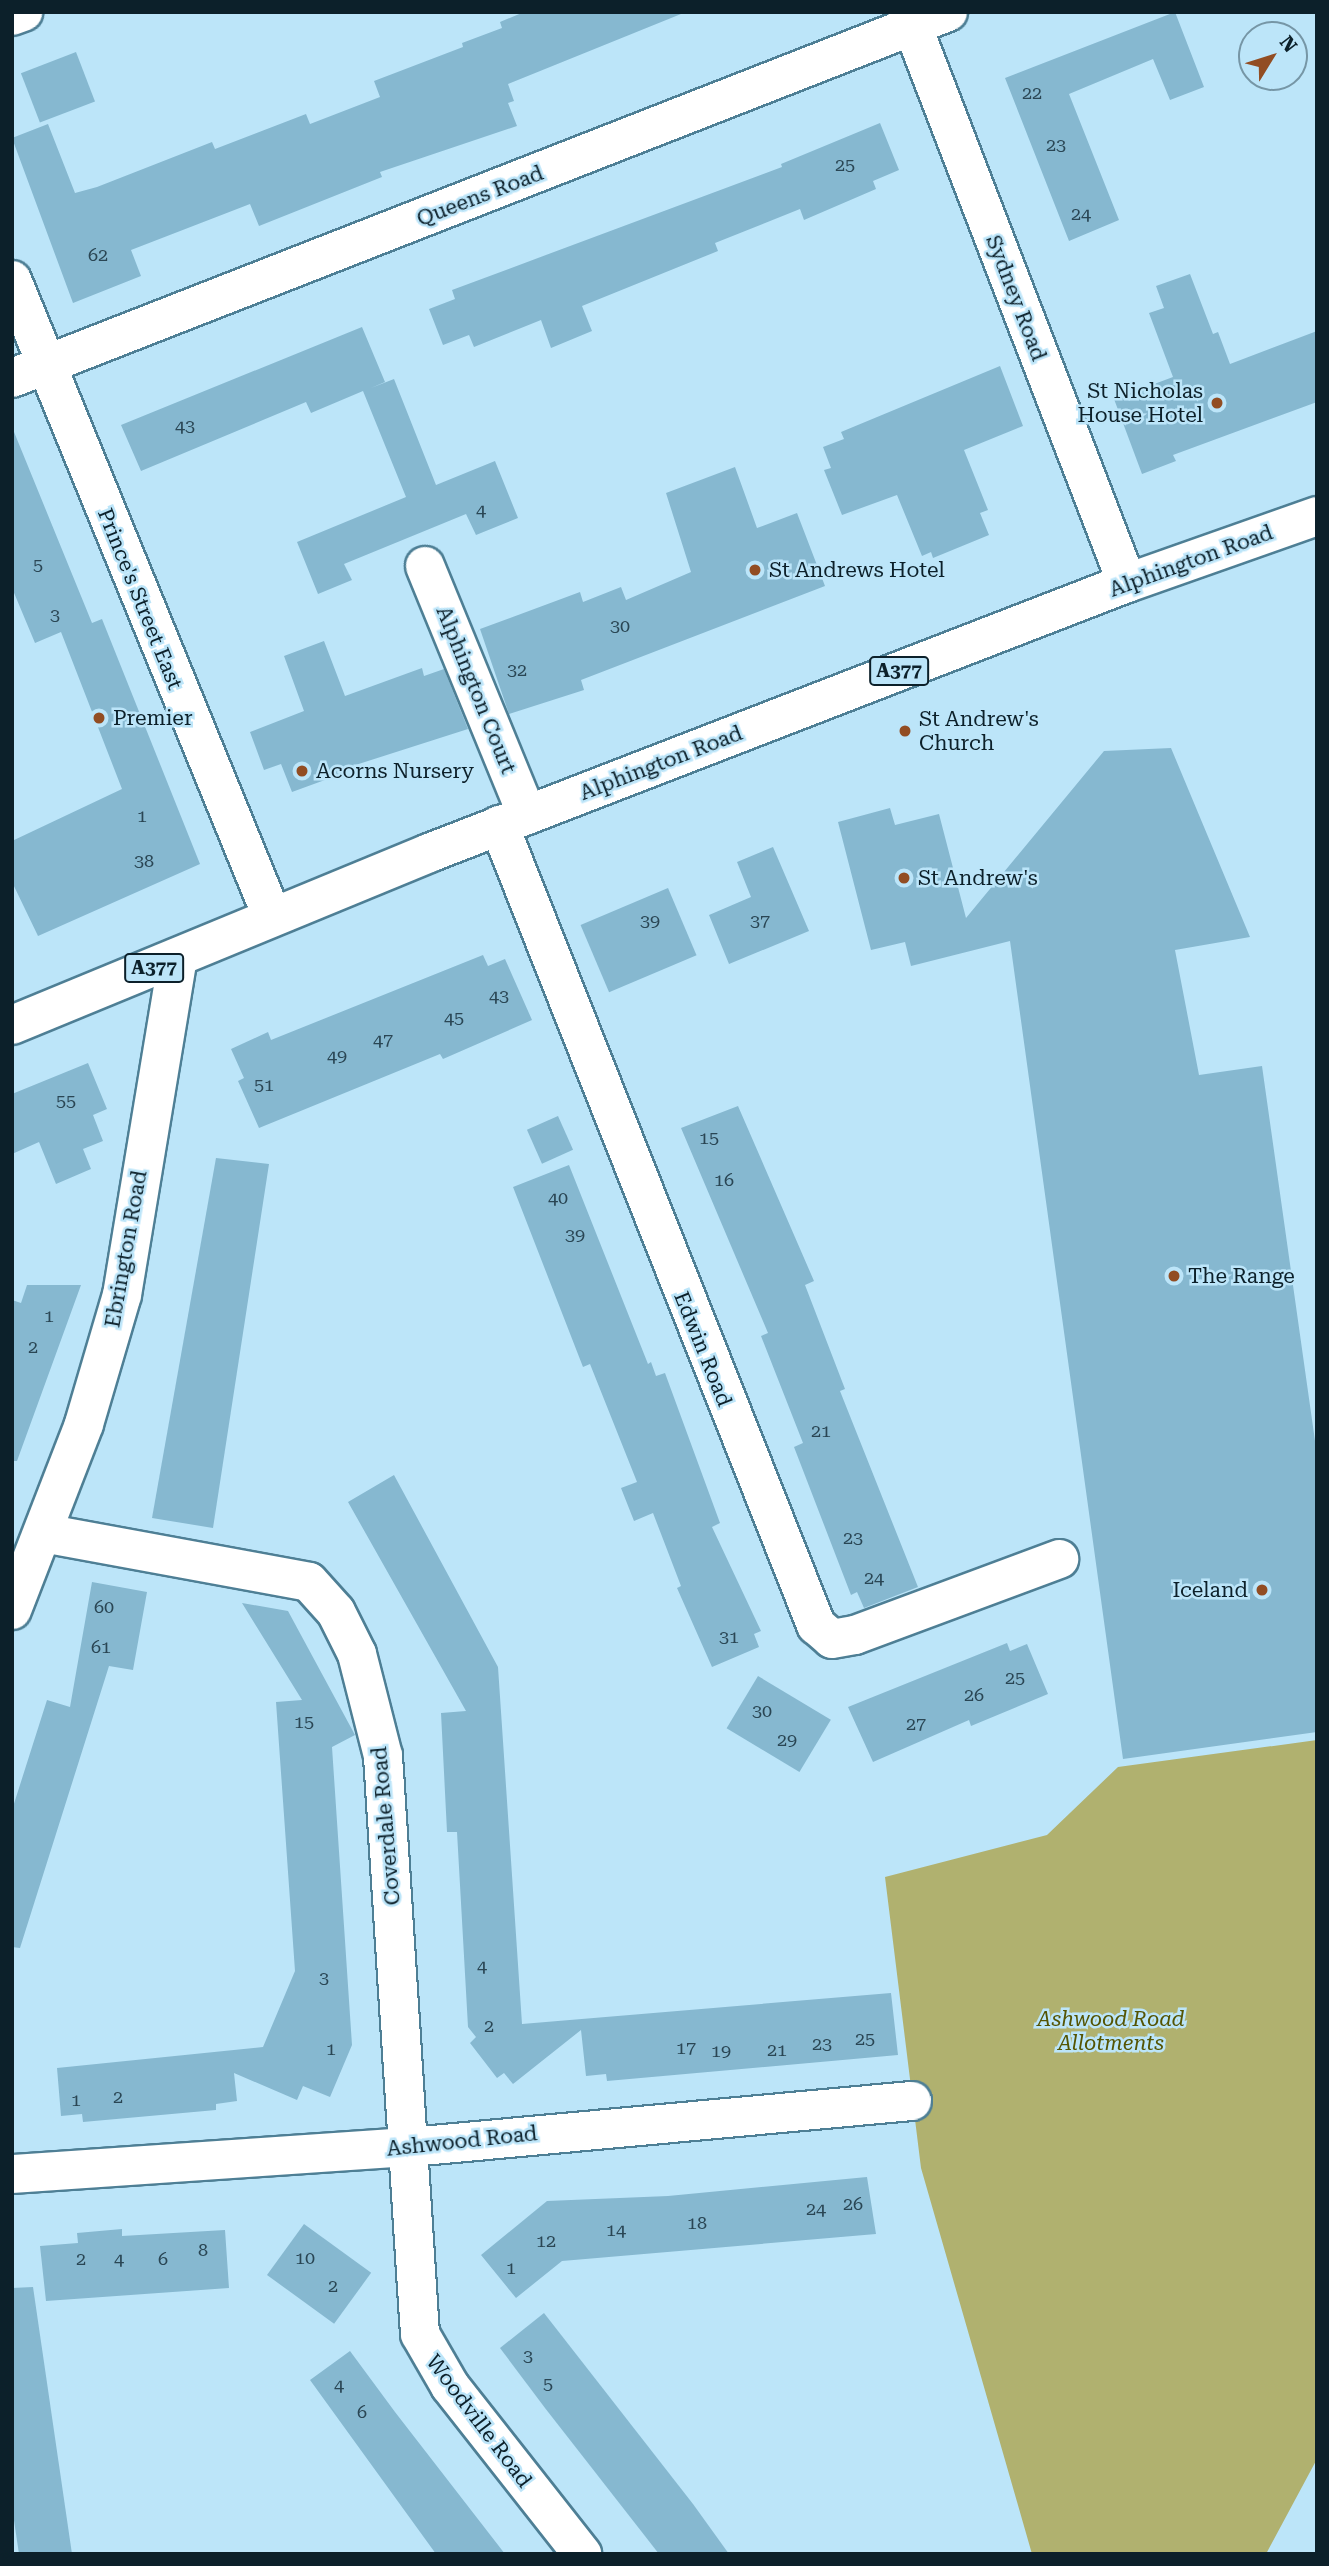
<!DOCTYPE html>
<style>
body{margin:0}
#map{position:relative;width:1329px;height:2566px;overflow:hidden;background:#bce5f9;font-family:"Roboto Serif",serif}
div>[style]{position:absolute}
.green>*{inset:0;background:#b0b16f}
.building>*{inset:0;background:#86b8d0;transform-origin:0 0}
.roads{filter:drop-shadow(2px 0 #4e7f95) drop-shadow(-2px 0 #4e7f95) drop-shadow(0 2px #4e7f95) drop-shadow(0 -2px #4e7f95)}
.minor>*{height:38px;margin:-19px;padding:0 19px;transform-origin:19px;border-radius:19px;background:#fff}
.trunk>*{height:38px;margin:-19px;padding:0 19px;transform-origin:19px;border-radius:19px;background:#fff}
.dots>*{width:19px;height:19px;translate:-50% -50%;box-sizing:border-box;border:4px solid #bce5f9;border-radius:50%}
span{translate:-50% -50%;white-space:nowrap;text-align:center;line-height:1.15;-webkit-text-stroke:5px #bce5f9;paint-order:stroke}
.number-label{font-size:18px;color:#2a4654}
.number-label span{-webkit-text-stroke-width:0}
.shield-label span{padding:2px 5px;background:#bce5f9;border:2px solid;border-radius:5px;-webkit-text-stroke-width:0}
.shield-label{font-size:19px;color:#0c202a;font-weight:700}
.street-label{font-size:21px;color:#0c202a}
.poi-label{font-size:21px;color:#0c202a}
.right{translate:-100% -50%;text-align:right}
.left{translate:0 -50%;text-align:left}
.park-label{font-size:21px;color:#545403;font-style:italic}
.frame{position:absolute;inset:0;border:14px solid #0c202a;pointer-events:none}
.north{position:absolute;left:1238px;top:21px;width:70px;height:70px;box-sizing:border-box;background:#bce5f9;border:2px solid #7696a6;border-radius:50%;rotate:52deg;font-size:19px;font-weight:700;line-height:28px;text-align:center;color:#0c202a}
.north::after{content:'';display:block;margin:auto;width:24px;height:32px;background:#924d23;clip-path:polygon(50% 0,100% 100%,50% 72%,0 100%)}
</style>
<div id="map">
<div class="green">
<i style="clip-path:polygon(1317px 1740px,1317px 2459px,1266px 2554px,1032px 2554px,921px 2168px,885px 1877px,1047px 1835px,1118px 1767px)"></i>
</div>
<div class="building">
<i style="clip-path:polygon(524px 12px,681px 14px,508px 84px,514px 101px,508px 103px,517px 126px,380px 172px,382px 177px,259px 226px,250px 204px,131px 250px,141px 276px,73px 303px,12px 138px,48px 124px,75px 193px,97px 187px,212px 142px,215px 149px,306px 114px,310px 124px,380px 97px,374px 81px,463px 47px,462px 43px,502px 28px,500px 22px)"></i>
<i style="clip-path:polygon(1175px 12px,1204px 87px,1170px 100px,1153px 59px,1069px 94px,1119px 220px,1069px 241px,1005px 78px)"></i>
<i style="left:76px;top:52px;width:53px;height:59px;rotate:69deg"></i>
<i style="clip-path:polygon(880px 123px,899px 170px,873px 181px,876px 189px,804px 220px,800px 209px,715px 243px,718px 251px,582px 306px,592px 331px,551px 348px,541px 320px,474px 347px,469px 335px,443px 345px,429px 309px,455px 299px,452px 290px,782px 167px,781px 164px)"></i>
<i style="clip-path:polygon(1190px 274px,1213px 334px,1218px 332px,1230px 364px,1317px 331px,1317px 402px,1173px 455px,1176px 461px,1142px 474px,1114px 399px,1173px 377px,1149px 313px,1164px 308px,1156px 286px)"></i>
<i style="clip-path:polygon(362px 327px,385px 382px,371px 388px,394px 379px,436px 485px,495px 461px,518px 518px,476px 535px,466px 514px,344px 564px,352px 580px,318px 594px,297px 542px,406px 497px,363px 391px,311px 413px,306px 402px,141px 471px,121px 425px)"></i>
<i style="clip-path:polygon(1000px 366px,1023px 426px,964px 450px,988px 510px,980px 513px,989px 535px,933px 558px,931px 552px,922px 556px,897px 495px,842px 515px,824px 470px,831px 468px,823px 447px,844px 439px,841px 432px)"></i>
<i style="clip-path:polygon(12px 427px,92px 623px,102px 619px,200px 864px,38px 936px,12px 882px,12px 841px,122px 789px,61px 632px,35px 643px,12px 588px)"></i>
<i style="clip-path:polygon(735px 467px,757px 528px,797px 513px,825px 586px,581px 680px,584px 690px,509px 714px,480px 629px,580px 592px,583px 602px,621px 587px,626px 600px,691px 572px,666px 493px)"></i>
<i style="clip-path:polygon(324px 641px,345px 696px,422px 668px,424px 676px,444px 669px,468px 729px,343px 769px,344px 773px,292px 792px,281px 764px,264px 770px,250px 732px,304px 711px,284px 656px)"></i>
<i style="clip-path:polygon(1171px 748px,1250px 937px,1175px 950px,1199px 1075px,1262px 1066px,1317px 1455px,1317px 1732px,1123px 1759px,1010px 941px,911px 966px,905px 942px,871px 950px,838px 822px,890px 808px,895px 825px,939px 814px,966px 918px,1104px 751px)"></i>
<i style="clip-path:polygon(773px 847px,809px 931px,729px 964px,709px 915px,751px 897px,737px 862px)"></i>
<i style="left:668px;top:888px;width:73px;height:95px;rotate:67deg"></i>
<i style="clip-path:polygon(483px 955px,488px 966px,505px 959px,532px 1020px,443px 1059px,440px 1054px,259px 1128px,238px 1081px,244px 1078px,231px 1049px,268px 1032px,271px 1040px)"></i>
<i style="clip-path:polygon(88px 1063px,107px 1109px,93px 1115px,103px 1141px,83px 1149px,91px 1169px,56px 1184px,39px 1142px,12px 1154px,12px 1094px)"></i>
<i style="clip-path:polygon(738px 1106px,814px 1281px,805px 1285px,845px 1389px,840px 1391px,918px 1587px,864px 1608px,857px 1592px,851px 1595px,794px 1447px,803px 1443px,761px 1336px,768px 1333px,681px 1128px)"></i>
<i style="left:558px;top:1116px;width:37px;height:34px;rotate:66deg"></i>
<i style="clip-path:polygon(216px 1158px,269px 1164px,213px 1528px,152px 1518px)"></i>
<i style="clip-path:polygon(569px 1165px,648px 1364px,651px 1362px,656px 1376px,665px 1373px,720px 1523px,712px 1527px,761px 1631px,754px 1634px,759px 1647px,712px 1667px,677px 1588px,681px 1586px,653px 1513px,634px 1521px,621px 1488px,637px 1482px,590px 1364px,583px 1367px,513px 1187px)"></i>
<i style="clip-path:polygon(27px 1285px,81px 1285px,17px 1461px,12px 1461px,12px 1300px,21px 1303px)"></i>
<i style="clip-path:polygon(394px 1475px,498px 1667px,522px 2024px,891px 1993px,898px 2055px,607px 2081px,606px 2074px,586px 2076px,581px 2030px,513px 2084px,504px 2073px,497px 2078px,470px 2043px,476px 2037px,468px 2027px,457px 1832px,447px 1832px,441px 1713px,466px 1711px,348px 1502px)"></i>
<i style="clip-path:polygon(92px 1582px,147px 1592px,133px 1670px,109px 1666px,20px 1948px,12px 1947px,12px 1810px,47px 1700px,70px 1707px)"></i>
<i style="clip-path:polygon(242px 1603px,288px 1611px,355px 1735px,332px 1747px,352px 2045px,330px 2097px,303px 2086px,297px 2100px,234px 2073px,237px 2101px,216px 2104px,216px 2110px,83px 2122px,82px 2114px,61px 2116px,57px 2068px,263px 2047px,295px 1971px,276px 1702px,302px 1700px)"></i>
<i style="clip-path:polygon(1007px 1643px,1010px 1651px,1027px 1644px,1048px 1694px,971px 1726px,969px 1720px,873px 1762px,848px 1707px)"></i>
<i style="left:758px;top:1676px;width:85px;height:61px;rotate:31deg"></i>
<i style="clip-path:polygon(867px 2177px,876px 2234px,562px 2261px,516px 2298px,481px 2255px,547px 2201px,668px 2196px)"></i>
<i style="left:304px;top:2224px;width:83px;height:63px;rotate:36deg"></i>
<i style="clip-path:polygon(122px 2229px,122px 2236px,225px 2230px,229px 2288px,46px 2301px,40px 2246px,78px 2243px,77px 2233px)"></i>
<i style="clip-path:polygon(33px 2287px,72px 2554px,19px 2554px,12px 2507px,12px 2288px)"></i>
<i style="clip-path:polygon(544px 2313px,693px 2504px,729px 2554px,659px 2554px,545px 2408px,500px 2348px)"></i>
<i style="clip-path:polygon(350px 2351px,395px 2412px,505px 2554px,436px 2554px,310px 2380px)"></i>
</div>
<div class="roads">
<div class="minor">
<i style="left:907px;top:12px;width:612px;rotate:68.93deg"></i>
<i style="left:12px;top:16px;width:12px;rotate:-20deg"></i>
<i style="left:12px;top:280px;width:687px;rotate:67.77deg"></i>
<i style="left:12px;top:378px;width:1005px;rotate:-21.36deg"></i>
<i style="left:425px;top:566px;width:269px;rotate:67.7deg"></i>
<i style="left:499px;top:825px;width:861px;rotate:68.38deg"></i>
<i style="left:816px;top:1625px;width:21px;rotate:41deg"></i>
<i style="left:832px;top:1639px;width:23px;rotate:-10deg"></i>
<i style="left:855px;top:1635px;width:218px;rotate:-20.4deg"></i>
<i style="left:43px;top:1533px;width:270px;rotate:10.4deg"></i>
<i style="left:309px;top:1582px;width:40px;rotate:48deg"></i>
<i style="left:336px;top:1612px;width:47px;rotate:63.4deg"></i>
<i style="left:357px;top:1654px;width:105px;rotate:75.7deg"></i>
<i style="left:383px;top:1756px;width:579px;rotate:86.34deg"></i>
<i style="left:420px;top:2334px;width:60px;rotate:60deg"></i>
<i style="left:450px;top:2386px;width:214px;rotate:51.8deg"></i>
<i style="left:12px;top:1610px;width:199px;rotate:-68.8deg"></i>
<i style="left:84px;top:1424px;width:134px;rotate:-73.6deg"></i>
<i style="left:122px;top:1295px;width:342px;rotate:-80.6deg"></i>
<i style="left:12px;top:2174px;width:400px;rotate:-3.9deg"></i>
<i style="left:411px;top:2147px;width:503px;rotate:-5.25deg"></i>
</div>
<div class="trunk">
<i style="left:12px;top:1025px;width:451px;rotate:-22.4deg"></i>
<i style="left:429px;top:853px;width:748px;rotate:-21.15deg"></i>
<i style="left:1127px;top:583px;width:201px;rotate:-19.4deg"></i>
</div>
</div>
<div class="dots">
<i style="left:1217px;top:403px;background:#924d23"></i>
<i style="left:755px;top:570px;background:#924d23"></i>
<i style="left:99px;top:718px;background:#924d23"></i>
<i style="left:905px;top:731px;background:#924d23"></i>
<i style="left:302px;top:771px;background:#924d23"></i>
<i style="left:904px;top:878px;background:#924d23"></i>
<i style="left:1174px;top:1276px;background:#924d23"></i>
<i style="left:1262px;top:1590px;background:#924d23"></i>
</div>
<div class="number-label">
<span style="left:1032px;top:93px">22</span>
<span style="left:1056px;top:145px">23</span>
<span style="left:845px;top:165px">25</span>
<span style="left:1081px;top:214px">24</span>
<span style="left:98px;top:255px">62</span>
<span style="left:185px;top:426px">43</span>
<span style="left:481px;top:510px">4</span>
<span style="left:38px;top:565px">5</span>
<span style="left:55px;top:615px">3</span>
<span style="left:620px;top:626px">30</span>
<span style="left:517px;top:670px">32</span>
<span style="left:142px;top:816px">1</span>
<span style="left:144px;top:861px">38</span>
<span style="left:650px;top:921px">39</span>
<span style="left:760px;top:921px">37</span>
<span style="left:499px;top:996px">43</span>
<span style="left:454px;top:1018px">45</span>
<span style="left:383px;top:1040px">47</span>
<span style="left:337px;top:1056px">49</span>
<span style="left:264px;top:1085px">51</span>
<span style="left:66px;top:1101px">55</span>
<span style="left:709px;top:1138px">15</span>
<span style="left:724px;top:1180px">16</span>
<span style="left:558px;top:1198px">40</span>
<span style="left:575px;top:1235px">39</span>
<span style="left:49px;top:1316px">1</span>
<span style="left:33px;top:1347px">2</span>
<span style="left:821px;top:1431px">21</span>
<span style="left:853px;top:1538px">23</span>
<span style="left:874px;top:1578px">24</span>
<span style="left:104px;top:1607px">60</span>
<span style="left:729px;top:1637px">31</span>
<span style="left:101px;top:1647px">61</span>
<span style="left:1015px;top:1678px">25</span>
<span style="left:974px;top:1695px">26</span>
<span style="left:762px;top:1711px">30</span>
<span style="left:304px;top:1722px">15</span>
<span style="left:916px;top:1724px">27</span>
<span style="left:787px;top:1740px">29</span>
<span style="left:482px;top:1966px">4</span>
<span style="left:324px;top:1978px">3</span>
<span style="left:489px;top:2026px">2</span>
<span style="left:865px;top:2039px">25</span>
<span style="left:822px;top:2044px">23</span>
<span style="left:686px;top:2048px">17</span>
<span style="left:331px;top:2049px">1</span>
<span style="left:777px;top:2050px">21</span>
<span style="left:721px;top:2051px">19</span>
<span style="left:118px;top:2097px">2</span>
<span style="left:76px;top:2100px">1</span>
<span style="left:853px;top:2204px">26</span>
<span style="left:816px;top:2209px">24</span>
<span style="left:697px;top:2223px">18</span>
<span style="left:616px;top:2230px">14</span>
<span style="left:546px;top:2241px">12</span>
<span style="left:203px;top:2250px">8</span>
<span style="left:305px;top:2258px">10</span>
<span style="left:81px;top:2259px">2</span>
<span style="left:119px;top:2259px">4</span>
<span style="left:163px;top:2259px">6</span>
<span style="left:511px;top:2268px">1</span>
<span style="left:333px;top:2286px">2</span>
<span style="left:528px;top:2356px">3</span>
<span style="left:548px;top:2384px">5</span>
<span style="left:339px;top:2385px">4</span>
<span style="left:362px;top:2412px">6</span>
</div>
<div class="shield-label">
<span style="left:899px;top:671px">A377</span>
<span style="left:154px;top:968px">A377</span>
</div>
<div class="street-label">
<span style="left:480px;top:196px;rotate:-21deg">Queens Road</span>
<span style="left:1016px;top:298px;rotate:69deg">Sydney Road</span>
<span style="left:1191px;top:561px;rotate:-20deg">Alphington Road</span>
<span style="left:140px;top:599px;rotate:68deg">Prince's Street East</span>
<span style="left:476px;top:690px;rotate:68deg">Alphington Court</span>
<span style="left:661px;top:763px;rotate:-21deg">Alphington Road</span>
<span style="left:126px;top:1249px;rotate:-80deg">Ebrington Road</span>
<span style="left:703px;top:1349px;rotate:68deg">Edwin Road</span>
<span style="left:386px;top:1826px;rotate:-95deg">Coverdale Road</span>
<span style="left:462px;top:2141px;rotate:-6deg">Ashwood Road</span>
<span style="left:479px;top:2421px;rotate:53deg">Woodville Road</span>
</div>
<div class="poi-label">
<span class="right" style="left:1203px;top:403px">St Nicholas<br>House Hotel</span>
<span class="left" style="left:769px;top:570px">St Andrews Hotel</span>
<span class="left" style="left:113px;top:718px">Premier</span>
<span class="left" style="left:919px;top:731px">St Andrew's<br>Church</span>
<span class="left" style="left:316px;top:771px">Acorns Nursery</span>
<span class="left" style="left:918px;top:878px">St Andrew's</span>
<span class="left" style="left:1188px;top:1276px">The Range</span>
<span class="right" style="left:1248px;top:1590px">Iceland</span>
</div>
<div class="park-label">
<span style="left:1111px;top:2031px">Ashwood Road<br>Allotments</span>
</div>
<div class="frame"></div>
<div class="north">N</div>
</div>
